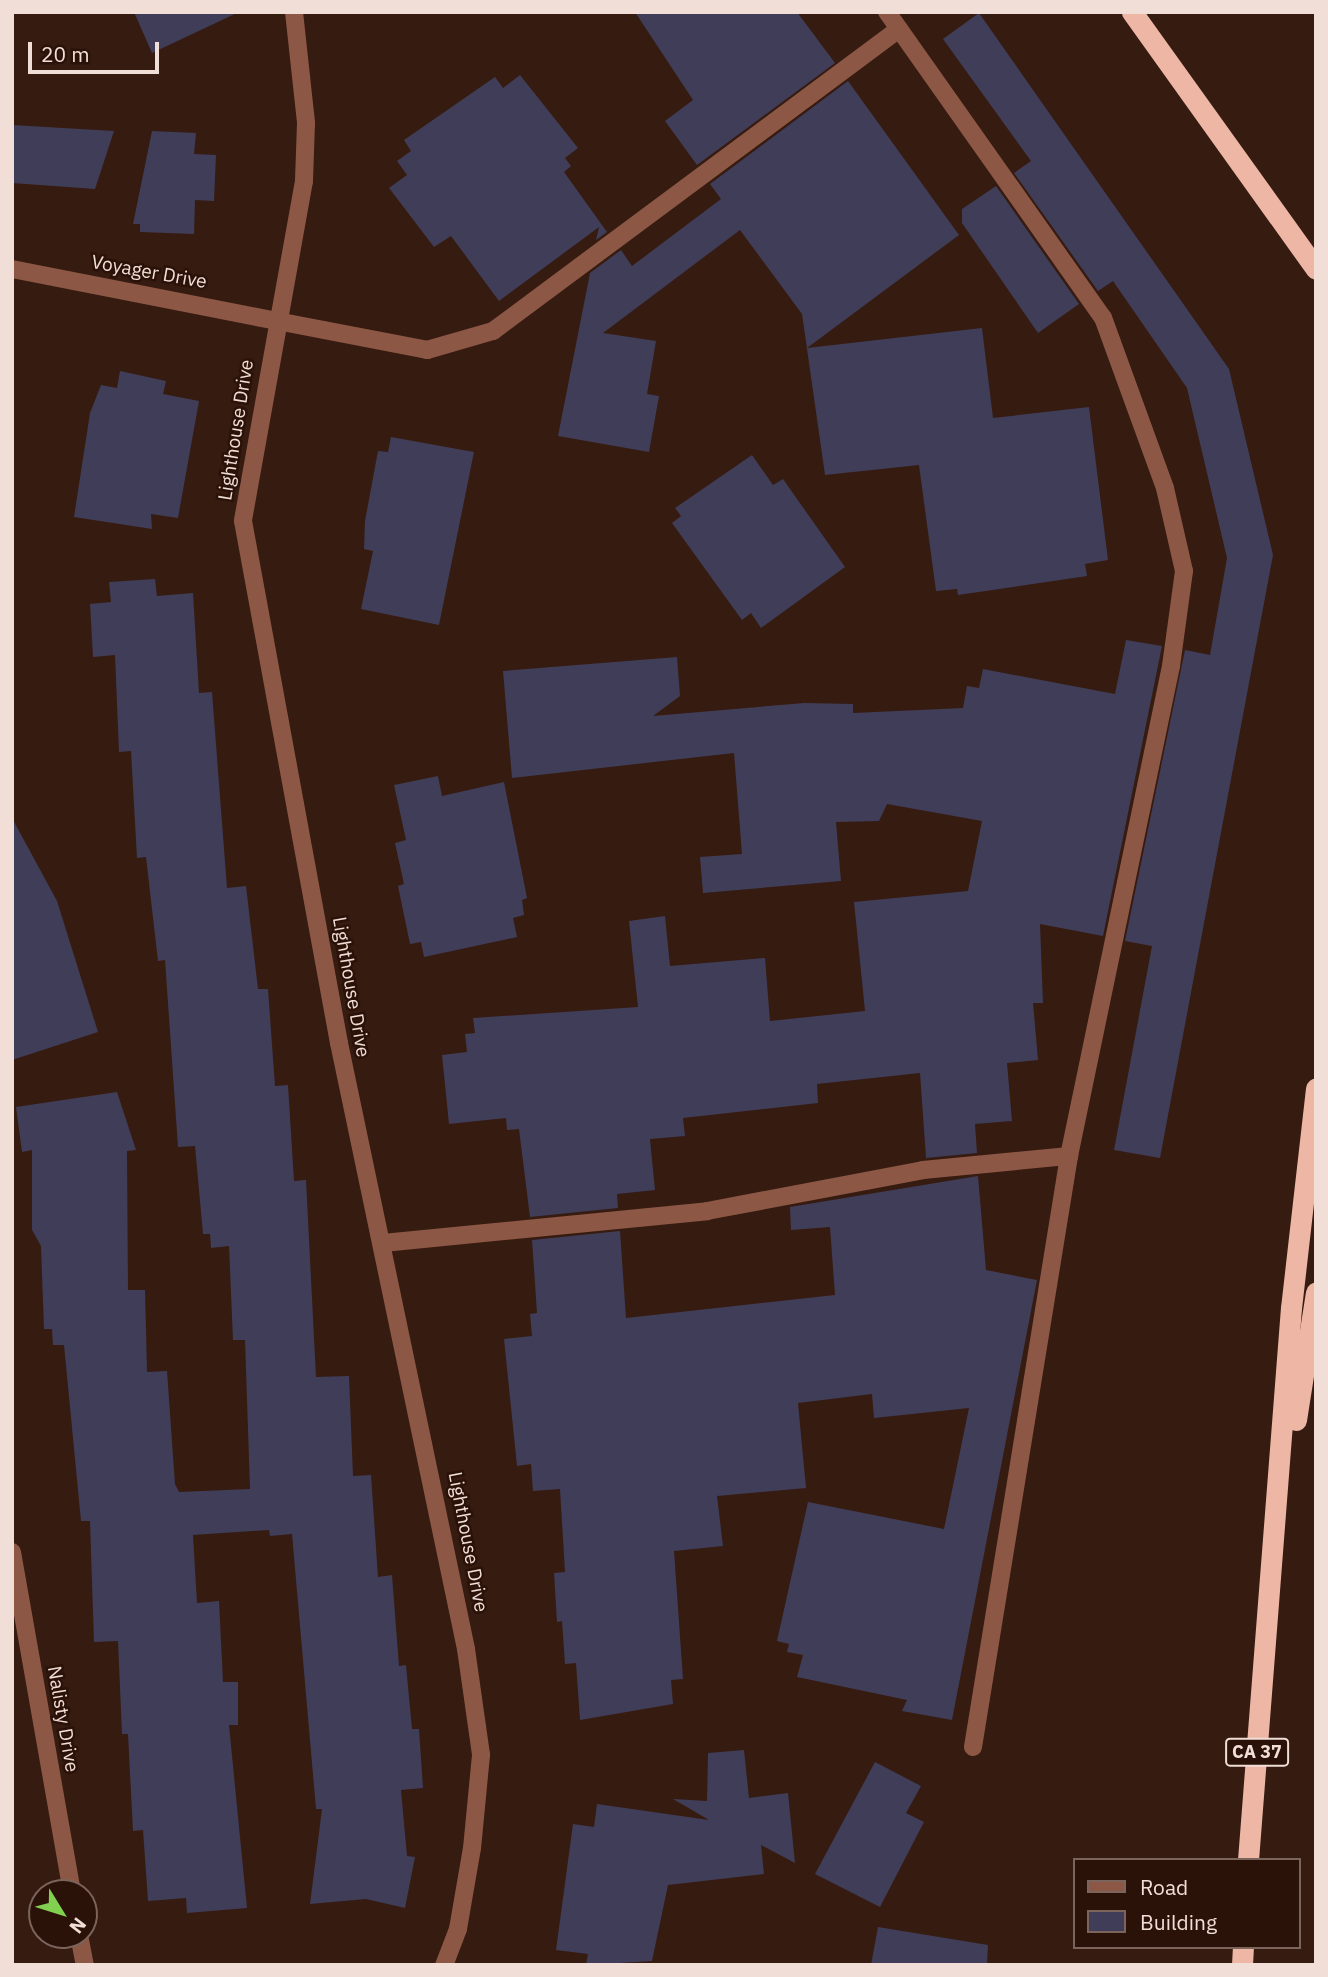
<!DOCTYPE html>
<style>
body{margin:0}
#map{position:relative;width:1328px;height:1977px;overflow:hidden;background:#361b11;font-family:"IBM Plex Sans",sans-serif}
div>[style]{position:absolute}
.building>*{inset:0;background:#403d58}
.lane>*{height:18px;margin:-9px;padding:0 9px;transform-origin:9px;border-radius:9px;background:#8d5745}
.street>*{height:18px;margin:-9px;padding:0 9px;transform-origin:9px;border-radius:9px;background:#8d5745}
.highway>*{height:21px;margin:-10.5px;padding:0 10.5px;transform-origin:10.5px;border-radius:10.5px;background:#eeb7a5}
span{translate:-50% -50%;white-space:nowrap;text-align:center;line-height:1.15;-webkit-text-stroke:5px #2b1208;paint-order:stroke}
.shield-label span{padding:2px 5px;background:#2b1208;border:2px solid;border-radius:5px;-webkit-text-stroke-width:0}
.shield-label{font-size:18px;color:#f1ded7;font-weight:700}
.street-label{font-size:19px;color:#f1ded7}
.frame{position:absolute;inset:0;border:14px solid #f1ded7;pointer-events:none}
.legend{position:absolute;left:1073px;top:1858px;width:228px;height:91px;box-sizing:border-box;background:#2b1208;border:2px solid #7a645b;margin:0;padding:9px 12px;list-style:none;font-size:21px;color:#f1ded7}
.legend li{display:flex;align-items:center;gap:14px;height:35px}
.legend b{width:35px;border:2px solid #7a645b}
.north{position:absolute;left:28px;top:1879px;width:70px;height:70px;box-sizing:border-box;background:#2b1208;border:2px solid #7a645b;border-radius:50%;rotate:128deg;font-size:19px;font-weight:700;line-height:28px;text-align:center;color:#f1ded7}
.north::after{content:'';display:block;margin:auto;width:24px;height:32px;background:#81d050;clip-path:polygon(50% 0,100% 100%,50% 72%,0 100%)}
.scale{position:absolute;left:28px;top:42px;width:131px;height:32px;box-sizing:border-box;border:4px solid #f1ded7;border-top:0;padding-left:9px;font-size:21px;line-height:24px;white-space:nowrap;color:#f1ded7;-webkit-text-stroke:5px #2b1208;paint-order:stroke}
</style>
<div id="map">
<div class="building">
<i style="clip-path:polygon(134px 12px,239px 12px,152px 53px)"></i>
<i style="clip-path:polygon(635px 12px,797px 12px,835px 63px,697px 165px,665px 121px,693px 100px)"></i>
<i style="clip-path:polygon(979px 13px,1229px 369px,1273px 555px,1160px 1158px,1114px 1150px,1152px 946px,1125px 941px,1185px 650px,1210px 655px,1227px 558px,1187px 388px,1113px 281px,1098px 291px,1014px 173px,1031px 161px,943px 39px)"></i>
<i style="clip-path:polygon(520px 75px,578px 148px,565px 158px,571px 166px,564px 172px,607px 232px,596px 240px,599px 227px,499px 301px,451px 236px,434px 247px,389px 188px,407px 175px,397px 161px,411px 151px,404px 140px,495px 77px,503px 88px)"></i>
<i style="clip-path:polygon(848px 81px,959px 235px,807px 348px,982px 328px,993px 418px,1089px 407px,1108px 560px,1085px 564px,1087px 576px,958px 595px,957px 589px,936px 591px,919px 465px,825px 475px,802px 314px,740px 230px,603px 333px,656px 341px,647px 394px,659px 396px,649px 452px,558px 436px,590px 273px,621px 250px,632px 266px,721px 199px,710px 184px)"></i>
<i style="clip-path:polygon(12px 125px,114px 131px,95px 189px,12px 183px)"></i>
<i style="clip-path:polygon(152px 131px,196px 133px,194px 154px,216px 155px,214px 201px,195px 200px,194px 234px,140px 232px,140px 224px,133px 224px)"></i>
<i style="clip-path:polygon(996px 186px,1079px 304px,1038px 333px,962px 223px,962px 209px)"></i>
<i style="clip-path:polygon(120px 371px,166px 381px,163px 394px,199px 401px,178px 518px,151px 514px,152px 529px,74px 517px,90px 413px,101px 385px,117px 388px)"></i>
<i style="clip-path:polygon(391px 437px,474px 452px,439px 625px,361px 609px,373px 551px,364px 549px,365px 521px,378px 451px,388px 452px)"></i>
<i style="clip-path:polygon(752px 455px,773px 485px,783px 479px,845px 567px,761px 628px,751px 613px,742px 620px,672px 523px,681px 516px,675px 508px)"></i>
<i style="clip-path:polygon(155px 579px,157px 596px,193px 593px,199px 693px,212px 692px,227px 888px,246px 886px,258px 989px,268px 989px,275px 1086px,288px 1085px,294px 1181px,306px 1180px,316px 1377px,349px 1376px,353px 1476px,371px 1475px,378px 1577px,392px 1575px,399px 1666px,406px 1665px,412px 1729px,419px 1729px,423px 1788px,401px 1790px,407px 1856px,415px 1857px,405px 1908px,366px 1899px,310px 1904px,322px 1809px,316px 1809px,292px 1534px,270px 1536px,269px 1530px,193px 1535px,197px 1603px,219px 1601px,223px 1682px,238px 1682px,238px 1725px,229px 1725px,247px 1908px,187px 1913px,186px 1898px,148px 1901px,143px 1830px,133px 1831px,128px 1734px,122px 1734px,118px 1641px,94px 1642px,90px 1521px,81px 1521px,64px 1345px,53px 1345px,52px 1329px,44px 1329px,41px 1246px,32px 1230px,32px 1150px,22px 1152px,16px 1107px,117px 1092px,136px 1150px,127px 1151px,128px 1290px,145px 1290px,147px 1372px,167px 1371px,175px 1484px,179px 1492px,250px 1489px,245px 1340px,233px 1340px,229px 1246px,211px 1248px,210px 1234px,203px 1234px,195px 1146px,178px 1147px,165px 960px,158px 961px,146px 857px,137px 858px,131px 751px,119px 752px,115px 655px,93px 657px,90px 604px,111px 602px,109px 582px)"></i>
<i style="clip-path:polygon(1126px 640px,1162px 646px,1103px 936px,1040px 924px,1043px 1003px,1033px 1003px,1038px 1060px,1007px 1063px,1012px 1121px,975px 1124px,977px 1153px,926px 1158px,920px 1073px,817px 1084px,818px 1103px,683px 1118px,685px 1136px,650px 1139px,655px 1190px,617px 1194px,618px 1208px,530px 1217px,519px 1129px,507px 1130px,506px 1118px,449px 1124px,442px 1055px,467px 1052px,465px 1034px,475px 1033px,473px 1018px,638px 1007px,629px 921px,665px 916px,670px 966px,765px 958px,770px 1021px,865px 1011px,854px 902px,968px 891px,982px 821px,887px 804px,879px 821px,836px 822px,841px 881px,703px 893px,700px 857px,742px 854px,734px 753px,512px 778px,503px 671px,677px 657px,680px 696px,653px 716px,804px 703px,853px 704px,853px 713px,963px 708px,967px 686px,979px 688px,983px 669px,1115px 694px)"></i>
<i style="clip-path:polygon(438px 776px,442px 796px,504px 782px,527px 898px,522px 900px,524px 915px,513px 918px,517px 937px,424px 957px,421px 942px,410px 944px,398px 886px,404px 884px,395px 843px,406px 840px,394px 785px)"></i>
<i style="clip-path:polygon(12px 818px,57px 901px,98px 1032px,12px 1060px)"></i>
<i style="clip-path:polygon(978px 1176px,986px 1270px,1037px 1280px,952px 1720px,902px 1711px,907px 1700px,797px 1677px,803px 1655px,787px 1652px,789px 1644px,777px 1641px,808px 1502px,944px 1529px,969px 1408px,874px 1418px,872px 1394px,798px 1403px,806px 1488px,717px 1496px,723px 1546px,674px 1551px,683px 1679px,671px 1680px,673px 1704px,580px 1720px,576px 1663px,565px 1664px,562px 1621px,557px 1622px,554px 1573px,565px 1572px,560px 1489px,533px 1491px,531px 1464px,517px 1466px,504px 1339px,532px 1336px,530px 1314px,537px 1313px,532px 1240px,620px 1231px,626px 1318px,835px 1295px,830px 1227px,791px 1230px,790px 1207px)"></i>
<i style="clip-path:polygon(744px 1750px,749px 1798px,788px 1793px,795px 1863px,761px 1845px,764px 1874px,668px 1885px,652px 1961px,586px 1965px,588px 1954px,556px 1950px,573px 1824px,594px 1827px,597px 1804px,709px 1820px,673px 1799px,707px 1801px,708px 1753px)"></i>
<i style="clip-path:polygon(875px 1762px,921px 1786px,906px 1813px,924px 1822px,880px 1907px,815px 1874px)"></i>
<i style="clip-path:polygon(878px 1927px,988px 1945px,987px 1965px,871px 1965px)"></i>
</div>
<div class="lane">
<i style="left:277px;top:321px;width:153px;rotate:10.9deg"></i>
<i style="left:427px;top:350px;width:69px;rotate:-16.1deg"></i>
<i style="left:493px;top:331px;width:506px;rotate:-36.64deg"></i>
<i style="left:383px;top:1243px;width:326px;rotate:-5.6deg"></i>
<i style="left:707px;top:1211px;width:220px;rotate:-10.7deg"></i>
<i style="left:923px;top:1170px;width:147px;rotate:-5.5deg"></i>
<i style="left:1069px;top:1156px;width:501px;rotate:-78.24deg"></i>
<i style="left:1171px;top:666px;width:96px;rotate:-82.2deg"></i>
<i style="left:1184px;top:571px;width:85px;rotate:-102.9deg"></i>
<i style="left:1165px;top:488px;width:181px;rotate:-110deg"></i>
<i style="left:1103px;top:318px;width:375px;rotate:-125.2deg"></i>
<i style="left:973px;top:1747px;width:599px;rotate:-80.77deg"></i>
</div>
<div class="street">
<i style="left:294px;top:12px;width:112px;rotate:83.8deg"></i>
<i style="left:306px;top:123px;width:58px;rotate:92deg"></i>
<i style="left:304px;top:181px;width:345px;rotate:100.2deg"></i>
<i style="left:243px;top:521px;width:531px;rotate:79.58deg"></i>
<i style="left:339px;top:1043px;width:619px;rotate:78.16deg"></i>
<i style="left:466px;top:1649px;width:107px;rotate:81.9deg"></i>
<i style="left:481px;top:1755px;width:93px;rotate:95.5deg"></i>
<i style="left:472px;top:1848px;width:82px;rotate:99.8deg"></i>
<i style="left:458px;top:1929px;width:39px;rotate:111deg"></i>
<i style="left:12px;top:269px;width:270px;rotate:11.1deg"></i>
<i style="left:12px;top:1552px;width:346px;rotate:80deg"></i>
<i style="left:79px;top:1935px;width:31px;rotate:79deg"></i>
</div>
<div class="highway">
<i style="left:1132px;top:12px;width:316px;rotate:54.4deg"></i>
<i style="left:1296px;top:1420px;width:129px;rotate:-81.1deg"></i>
<i style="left:1248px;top:1860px;width:554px;rotate:-85.55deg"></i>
<i style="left:1291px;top:1308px;width:221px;rotate:-83.5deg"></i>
<i style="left:1242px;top:1965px;width:18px;rotate:-87deg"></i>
</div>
<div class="shield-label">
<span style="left:1257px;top:1752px">CA 37</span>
</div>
<div class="street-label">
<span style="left:149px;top:272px;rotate:10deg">Voyager Drive</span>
<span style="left:236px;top:430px;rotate:-81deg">Lighthouse Drive</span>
<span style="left:351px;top:987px;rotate:80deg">Lighthouse Drive</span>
<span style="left:468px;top:1542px;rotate:79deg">Lighthouse Drive</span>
<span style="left:63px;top:1719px;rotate:80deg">Nalisty Drive</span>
</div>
<div class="frame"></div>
<ul class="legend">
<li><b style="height:9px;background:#8d5745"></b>Road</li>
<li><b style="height:19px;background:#403d58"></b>Building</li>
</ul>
<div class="north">N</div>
<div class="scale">20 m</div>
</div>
